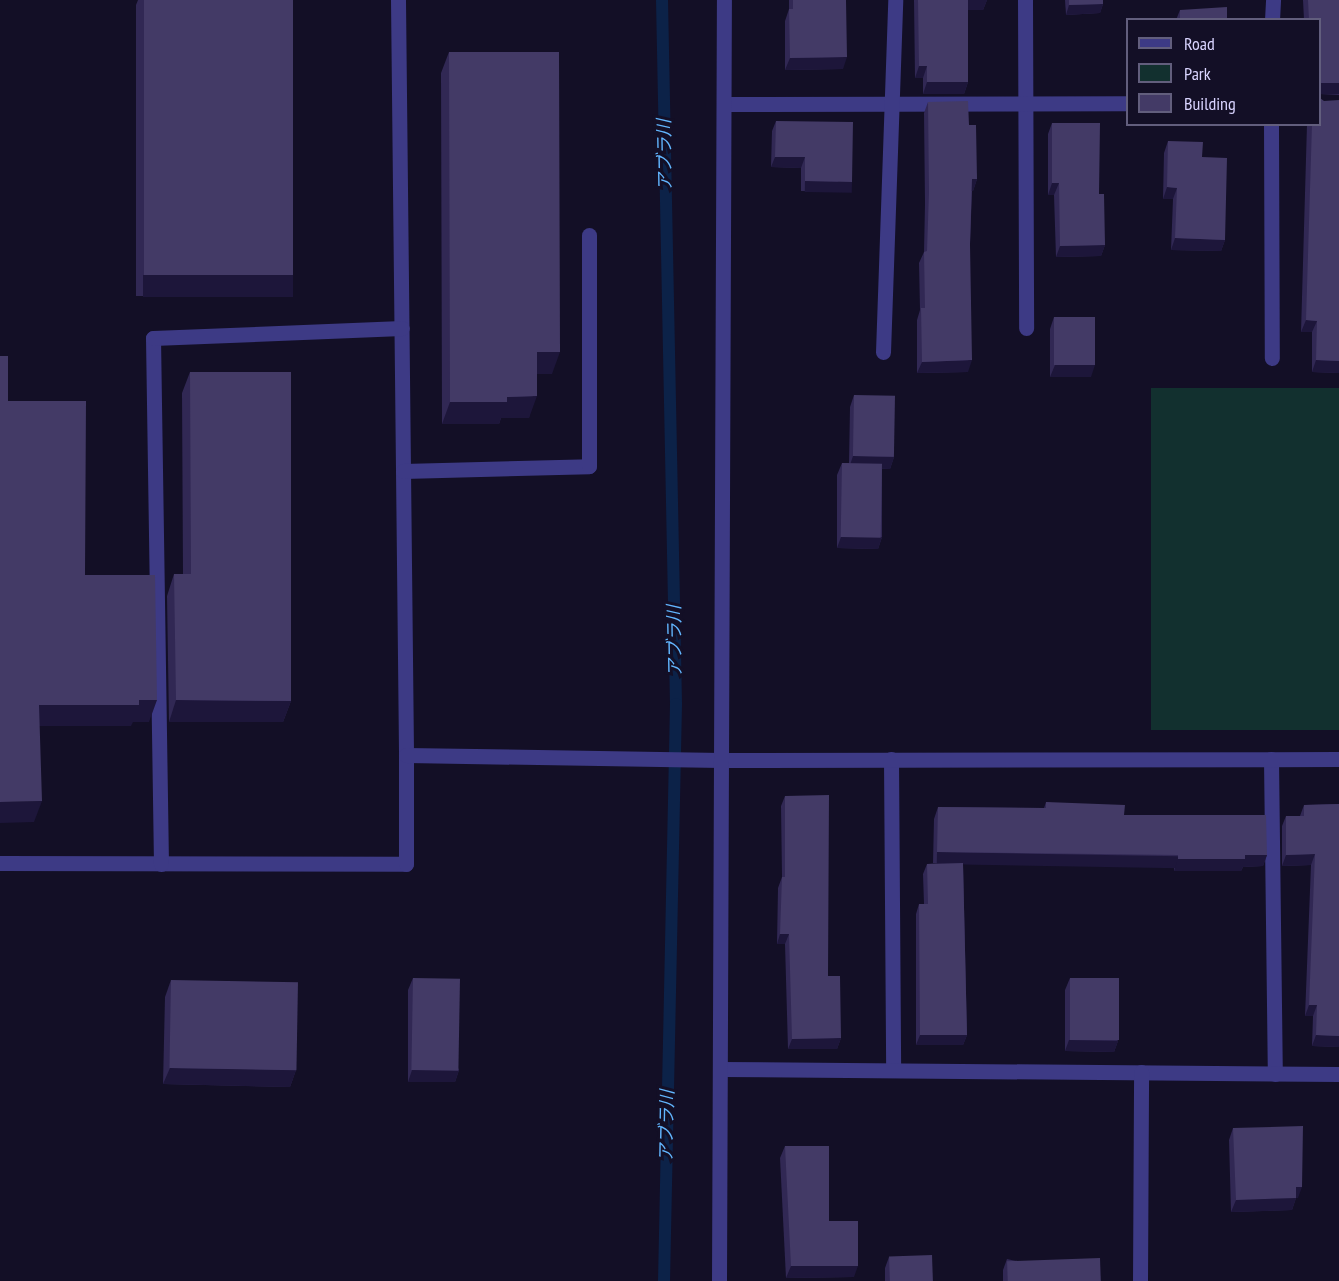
<!DOCTYPE html>
<meta charset="utf-8">
<style>
body{margin:0}
#map{position:relative;width:1339px;height:1281px;overflow:hidden;background:#130f26;font-family:"PT Sans Narrow","Noto Sans JP",sans-serif}
div>[style]{position:absolute}
.green>*{inset:0;background:#12302f;transform-origin:0 0}
.stream>*{height:12px;margin:-6px;padding:0 6px;transform-origin:6px;border-radius:6px;background:#0c2248}
.minor>*{height:15px;margin:-7.5px;padding:0 7.5px;transform-origin:7.5px;border-radius:7.5px;background:#3d3a85}
.wall>*{inset:0;background:#312854}
.shaded-wall>*{inset:0;background:#1d163a;transform-origin:0 0}
.building>*{inset:0;background:#433a66;transform-origin:0 0}
span{translate:-50% -50%;white-space:nowrap;text-align:center;line-height:1.15;-webkit-text-stroke:6px #130f26;paint-order:stroke}
.water-label{font-size:18px;color:#62b6ff;font-style:italic}
.legend{position:absolute;left:1126px;top:18px;width:195px;height:108px;box-sizing:border-box;background:#130f26;border:2px solid #625e7d;margin:0;padding:8px 10px;list-style:none;font-size:18px;color:#d9d4ff}
.legend li{display:flex;align-items:center;gap:12px;height:30px}
.legend b{width:30px;border:2px solid #625e7d}
</style>
<div id="map">
<div class="green">
<i style="left:1339px;top:388px;width:342px;height:188px;rotate:90deg"></i>
</div>
<div class="stream">
<i style="left:662px;top:0;width:704px;rotate:88.86deg"></i>
<i style="left:676px;top:704px;width:577px;rotate:91.19deg"></i>
</div>
<div class="minor">
<i style="left:398px;top:0;width:755px;rotate:89.39deg"></i>
<i style="left:1025px;top:0;width:328px;rotate:89.8deg"></i>
<i style="left:1272px;top:20px;width:20px;rotate:-87deg"></i>
<i style="left:724px;top:104px;width:404px;rotate:-0.1deg"></i>
<i style="left:1271px;top:124px;width:234px;rotate:89.8deg"></i>
<i style="left:883px;top:352px;width:352px;rotate:-88deg"></i>
<i style="left:403px;top:471px;width:186px;rotate:-1.5deg"></i>
<i style="left:589px;top:466px;width:231px;rotate:-90deg"></i>
<i style="left:891px;top:759px;width:311px;rotate:89.6deg"></i>
<i style="left:1271px;top:759px;width:315px;rotate:89.3deg"></i>
<i style="left:0;top:863px;width:406px;rotate:0.1deg"></i>
<i style="left:406px;top:864px;width:109px;rotate:-90deg"></i>
<i style="left:406px;top:755px;width:315px;rotate:0.9deg"></i>
<i style="left:721px;top:760px;width:618px;rotate:-0.09deg"></i>
<i style="left:161px;top:864px;width:526px;rotate:-90.87deg"></i>
<i style="left:153px;top:338px;width:249px;rotate:-2.3deg"></i>
<i style="left:720px;top:1069px;width:619px;rotate:0.46deg"></i>
<i style="left:719px;top:1281px;width:1281px;rotate:-89.78deg"></i>
<i style="left:1140px;top:1281px;width:209px;rotate:-89.7deg"></i>
</div>
<div class="wall">
<i style="clip-path:polygon(138px 0,293px 0,293px 275px,286px 296px,136px 296px,136px 5px)"></i>
<i style="clip-path:polygon(789px 0,846px 0,843px 69px,785px 70px,785px 21px,789px 9px)"></i>
<i style="clip-path:polygon(914px 0,987px 0,983px 10px,968px 10px,968px 82px,964px 94px,923px 94px,923px 78px,915px 78px)"></i>
<i style="clip-path:polygon(1065px 0,1103px 0,1103px 4px,1100px 13px,1066px 15px)"></i>
<i style="clip-path:polygon(1303px 0,1339px 0,1339px 95px,1320px 94px,1320px 20px,1304px 20px)"></i>
<i style="clip-path:polygon(1180px 10px,1227px 20px,1176px 20px)"></i>
<i style="clip-path:polygon(449px 52px,552px 374px,537px 374px,529px 418px,501px 418px,499px 424px,442px 424px,441px 73px)"></i>
<i style="clip-path:polygon(928px 102px,969px 125px,977px 179px,973px 191px,972px 191px,970px 244px,968px 372px,917px 373px,917px 320px,920px 310px,919px 263px,924px 252px,925px 204px,924px 113px)"></i>
<i style="clip-path:polygon(776px 121px,849px 192px,801px 191px,801px 168px,771px 167px,772px 131px)"></i>
<i style="clip-path:polygon(1052px 123px,1099px 194px,1105px 245px,1101px 256px,1056px 257px,1054px 195px,1048px 195px,1048px 134px)"></i>
<i style="clip-path:polygon(1307px 124px,1320px 124px,1339px 373px,1312px 372px,1312px 332px,1301px 332px)"></i>
<i style="clip-path:polygon(1168px 141px,1202px 157px,1225px 240px,1221px 251px,1171px 250px,1173px 199px,1163px 199px,1164px 153px)"></i>
<i style="clip-path:polygon(1054px 317px,1091px 377px,1050px 377px,1050px 329px)"></i>
<i style="clip-path:polygon(190px 372px,291px 701px,283px 722px,169px 722px,167px 596px,174px 574px,183px 574px,182px 393px)"></i>
<i style="clip-path:polygon(854px 395px,894px 457px,890px 469px,882px 469px,882px 537px,878px 549px,837px 548px,837px 475px,842px 463px,849px 463px,850px 407px)"></i>
<i style="clip-path:polygon(785px 796px,828px 976px,841px 1038px,837px 1049px,788px 1049px,785px 944px,777px 944px,778px 888px,782px 877px,781px 806px)"></i>
<i style="clip-path:polygon(1046px 802px,1124px 815px,1267px 855px,1263px 866px,1243px 867px,1241px 871px,1174px 871px,1174px 866px,963px 864px,967px 1035px,963px 1045px,916px 1045px,916px 914px,919px 904px,924px 904px,923px 874px,927px 864px,944px 863px,933px 863px,934px 819px,938px 807px,1044px 808px)"></i>
<i style="clip-path:polygon(1339px 804px,1339px 1047px,1312px 1046px,1313px 1016px,1305px 1016px,1311px 865px,1282px 866px,1282px 826px,1286px 816px,1300px 816px,1304px 805px)"></i>
<i style="clip-path:polygon(413px 978px,459px 1070px,455px 1082px,408px 1082px,408px 990px)"></i>
<i style="clip-path:polygon(1070px 978px,1118px 1041px,1114px 1052px,1065px 1051px,1065px 990px)"></i>
<i style="clip-path:polygon(171px 980px,296px 1070px,290px 1087px,163px 1084px,165px 997px)"></i>
<i style="clip-path:polygon(1233px 1128px,1298px 1198px,1296px 1198px,1292px 1210px,1231px 1212px,1229px 1140px)"></i>
<i style="clip-path:polygon(785px 1146px,829px 1221px,854px 1277px,786px 1278px,780px 1158px)"></i>
<i style="clip-path:polygon(889px 1257px,933px 1281px,885px 1281px,885px 1268px)"></i>
<i style="clip-path:polygon(1007px 1259px,1101px 1281px,1003px 1281px,1003px 1270px)"></i>
</div>
<div class="shaded-wall">
<i style="clip-path:polygon(967px 0,987px 0,983px 10px,964px 10px)"></i>
<i style="clip-path:polygon(1103px 4px,1100px 13px,1066px 15px,1069px 5px)"></i>
<i style="clip-path:polygon(847px 57px,843px 69px,785px 70px,790px 58px)"></i>
<i style="clip-path:polygon(919px 66px,927px 66px,923px 78px,915px 78px)"></i>
<i style="clip-path:polygon(927px 82px,968px 82px,964px 94px,923px 94px)"></i>
<i style="left:1320px;top:83px;width:19px;height:11px"></i>
<i style="clip-path:polygon(775px 157px,805px 157px,801px 168px,771px 167px)"></i>
<i style="clip-path:polygon(972px 179px,977px 179px,973px 191px,968px 191px)"></i>
<i style="left:805px;top:181px;width:47px;height:11px;rotate:1deg"></i>
<i style="clip-path:polygon(1052px 183px,1059px 183px,1054px 195px,1048px 195px)"></i>
<i style="clip-path:polygon(1167px 187px,1177px 188px,1173px 199px,1163px 199px)"></i>
<i style="clip-path:polygon(1175px 238px,1225px 240px,1221px 251px,1171px 250px)"></i>
<i style="clip-path:polygon(1105px 245px,1101px 256px,1056px 257px,1060px 246px)"></i>
<i style="left:143px;top:275px;width:150px;height:22px"></i>
<i style="clip-path:polygon(1306px 320px,1317px 321px,1312px 332px,1301px 332px)"></i>
<i style="clip-path:polygon(537px 352px,560px 352px,552px 374px,529px 374px)"></i>
<i style="clip-path:polygon(972px 360px,968px 372px,917px 373px,922px 362px)"></i>
<i style="clip-path:polygon(1316px 360px,1339px 361px,1339px 373px,1312px 372px)"></i>
<i style="clip-path:polygon(1055px 365px,1095px 365px,1091px 377px,1050px 377px)"></i>
<i style="clip-path:polygon(537px 396px,529px 418px,501px 418px,499px 424px,442px 424px,450px 402px,507px 397px)"></i>
<i style="clip-path:polygon(853px 456px,894px 457px,890px 469px,849px 468px)"></i>
<i style="clip-path:polygon(841px 537px,882px 537px,878px 549px,837px 548px)"></i>
<i style="clip-path:polygon(139px 700px,157px 700px,149px 722px,133px 722px,131px 726px,32px 726px,39px 705px)"></i>
<i style="clip-path:polygon(176px 700px,291px 701px,283px 722px,169px 722px)"></i>
<i style="clip-path:polygon(42px 801px,34px 822px,0 823px,0 802px)"></i>
<i style="left:937px;top:852px;width:241px;height:12px;rotate:1deg"></i>
<i style="clip-path:polygon(1315px 854px,1311px 865px,1282px 866px,1286px 855px)"></i>
<i style="clip-path:polygon(1245px 855px,1267px 855px,1263px 866px,1243px 867px,1241px 871px,1174px 871px,1178px 859px)"></i>
<i style="clip-path:polygon(780px 934px,789px 934px,785px 944px,777px 944px)"></i>
<i style="clip-path:polygon(1309px 1005px,1317px 1005px,1313px 1016px,1305px 1016px)"></i>
<i style="clip-path:polygon(920px 1035px,967px 1035px,963px 1045px,916px 1045px)"></i>
<i style="clip-path:polygon(1316px 1035px,1339px 1036px,1339px 1047px,1312px 1046px)"></i>
<i style="clip-path:polygon(841px 1038px,837px 1049px,788px 1049px,792px 1039px)"></i>
<i style="clip-path:polygon(1069px 1040px,1118px 1041px,1114px 1052px,1065px 1051px)"></i>
<i style="clip-path:polygon(170px 1068px,296px 1070px,290px 1087px,163px 1084px)"></i>
<i style="clip-path:polygon(412px 1070px,459px 1070px,455px 1082px,408px 1082px)"></i>
<i style="clip-path:polygon(1296px 1187px,1302px 1187px,1298px 1198px,1296px 1198px,1292px 1210px,1231px 1212px,1236px 1200px)"></i>
<i style="clip-path:polygon(791px 1266px,858px 1266px,854px 1277px,786px 1278px)"></i>
</div>
<div class="building">
<i style="left:144px;top:0;width:149px;height:275px"></i>
<i style="clip-path:polygon(793px 0,846px 0,847px 57px,790px 58px,789px 9px,793px 9px)"></i>
<i style="clip-path:polygon(918px 0,968px 0,968px 82px,927px 82px,927px 66px,919px 66px)"></i>
<i style="clip-path:polygon(1069px 0,1103px 0,1103px 4px,1069px 5px)"></i>
<i style="clip-path:polygon(1308px 0,1339px 0,1339px 83px,1320px 83px,1320px 84px,1320px 20px,1309px 20px)"></i>
<i style="clip-path:polygon(1227px 7px,1227px 20px,1180px 20px,1180px 10px)"></i>
<i style="clip-path:polygon(449px 52px,559px 52px,560px 352px,537px 352px,537px 396px,507px 397px,507px 402px,450px 402px)"></i>
<i style="clip-path:polygon(1320px 98px,1324px 101px,1339px 100px,1339px 361px,1316px 360px,1317px 321px,1306px 320px,1312px 124px,1320px 124px)"></i>
<i style="clip-path:polygon(968px 101px,969px 125px,976px 125px,977px 179px,972px 179px,970px 244px,972px 360px,922px 362px,921px 308px,925px 308px,924px 252px,927px 251px,929px 192px,928px 102px)"></i>
<i style="clip-path:polygon(776px 121px,853px 122px,852px 182px,805px 181px,805px 157px,775px 157px)"></i>
<i style="clip-path:polygon(1052px 123px,1100px 123px,1099px 194px,1104px 194px,1105px 245px,1060px 246px,1059px 183px,1052px 183px)"></i>
<i style="clip-path:polygon(1168px 141px,1203px 142px,1202px 157px,1227px 158px,1225px 240px,1175px 238px,1177px 188px,1167px 187px)"></i>
<i style="left:1054px;top:317px;width:41px;height:48px"></i>
<i style="clip-path:polygon(0 356px,8px 356px,8px 401px,86px 401px,85px 575px,155px 575px,157px 700px,139px 700px,139px 705px,39px 705px,42px 801px,0 802px)"></i>
<i style="clip-path:polygon(190px 372px,291px 372px,291px 701px,176px 700px,174px 574px,191px 574px)"></i>
<i style="left:854px;top:395px;width:41px;height:61px;rotate:1deg"></i>
<i style="left:842px;top:463px;width:40px;height:74px;rotate:1deg"></i>
<i style="clip-path:polygon(829px 795px,828px 976px,840px 976px,841px 1038px,792px 1039px,789px 934px,780px 934px,782px 877px,785px 877px,785px 796px)"></i>
<i style="clip-path:polygon(1046px 802px,1125px 805px,1124px 815px,1266px 815px,1267px 855px,1245px 855px,1245px 859px,1178px 859px,1178px 855px,937px 852px,938px 807px,1046px 808px)"></i>
<i style="clip-path:polygon(1339px 804px,1339px 1036px,1316px 1035px,1317px 1005px,1309px 1005px,1315px 854px,1286px 855px,1286px 816px,1304px 816px,1304px 805px)"></i>
<i style="clip-path:polygon(963px 863px,967px 1035px,920px 1035px,919px 904px,928px 904px,927px 864px)"></i>
<i style="left:413px;top:978px;width:47px;height:92px;rotate:1deg"></i>
<i style="left:1070px;top:978px;width:49px;height:62px"></i>
<i style="left:171px;top:980px;width:127px;height:88px;rotate:1deg"></i>
<i style="clip-path:polygon(1303px 1126px,1302px 1187px,1296px 1187px,1296px 1198px,1236px 1200px,1233px 1128px)"></i>
<i style="clip-path:polygon(785px 1146px,829px 1146px,829px 1221px,858px 1221px,858px 1266px,791px 1266px)"></i>
<i style="left:932px;top:1255px;width:26px;height:43px;rotate:88deg"></i>
<i style="left:1100px;top:1258px;width:23px;height:93px;rotate:88deg"></i>
</div>
<div class="water-label">
<span style="left:665px;top:155px;rotate:-91deg">アブラ川</span>
<span style="left:675px;top:641px;rotate:-91deg">アブラ川</span>
<span style="left:667px;top:1126px;rotate:-89deg">アブラ川</span>
</div>
<ul class="legend">
<li><b style="height:8px;background:#3d3a85"></b>Road</li>
<li><b style="height:16px;background:#12302f"></b>Park</li>
<li><b style="height:16px;background:#433a66"></b>Building</li>
</ul>
</div>
